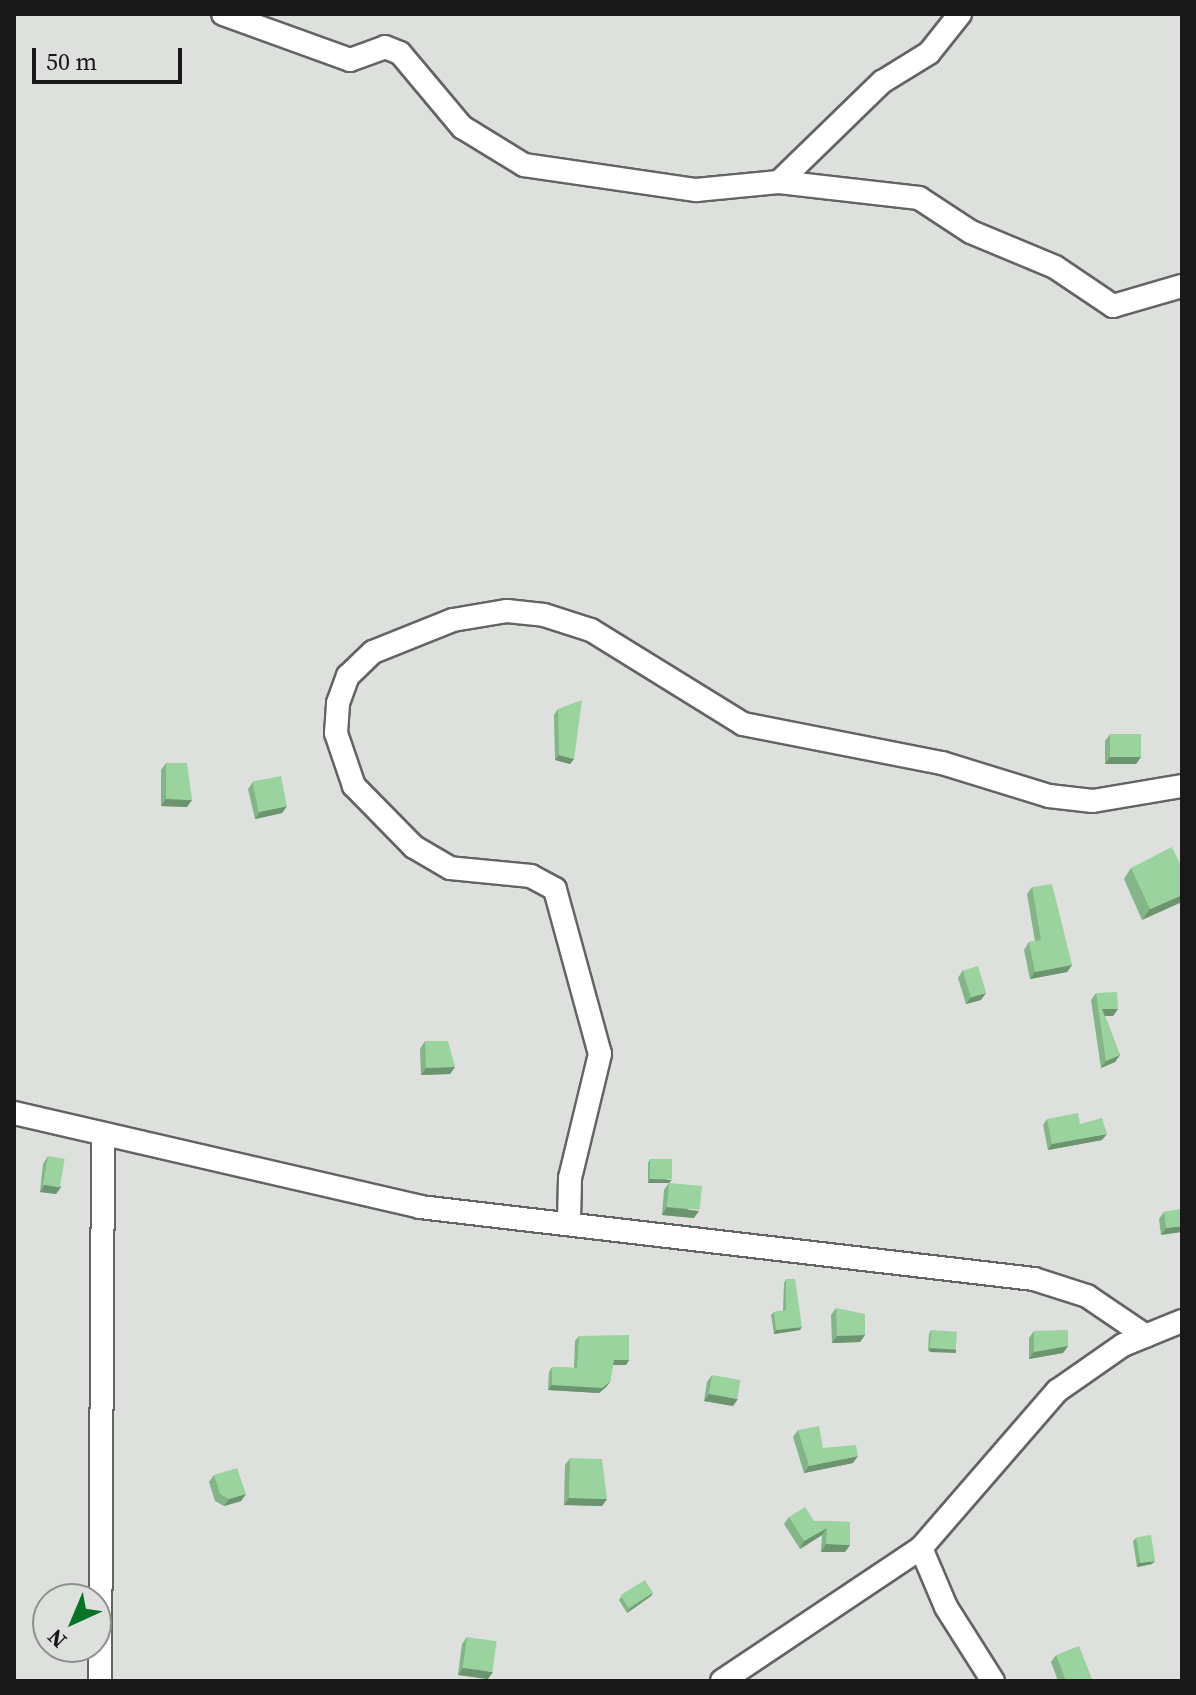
<!DOCTYPE html>
<style>
body{margin:0}
#map{position:relative;width:1196px;height:1695px;overflow:hidden;background:#dde0dd;font-family:"Source Serif 4",serif}
div>[style]{position:absolute}
.roads{filter:drop-shadow(2px 0 #626562) drop-shadow(-2px 0 #626562) drop-shadow(0 2px #626562) drop-shadow(0 -2px #626562)}
.street>*{height:22px;margin:-11px;padding:0 11px;transform-origin:11px;border-radius:11px;background:#fff}
.wall>*{inset:0;background:#84b588}
.shaded-wall>*{inset:0;background:#6c946f;transform-origin:0 0}
.building>*{inset:0;background:#9ad39e;transform-origin:0 0}
span{translate:-50% -50%;white-space:nowrap;text-align:center;line-height:1.15;-webkit-text-stroke:8px #dde0dd;paint-order:stroke}
.frame{position:absolute;inset:0;border:16px solid #171817;pointer-events:none}
.north{position:absolute;left:32px;top:1583px;width:80px;height:80px;box-sizing:border-box;background:#dde0dd;border:2px solid #8e908e;border-radius:50%;rotate:224deg;font-size:22px;font-weight:700;line-height:32px;text-align:center;color:#171817}
.north::after{content:'';display:block;margin:auto;width:28px;height:36px;background:#067326;clip-path:polygon(50% 0,100% 100%,50% 72%,0 100%)}
.scale{position:absolute;left:32px;top:48px;width:150px;height:36px;box-sizing:border-box;border:4px solid #171817;border-top:0;padding-left:10px;font-size:24px;line-height:28px;white-space:nowrap;color:#171817;-webkit-text-stroke:6px #dde0dd;paint-order:stroke}
</style>
<div id="map">
<div class="roads">
<div class="street">
<i style="left:223px;top:14px;width:135px;rotate:19.9deg"></i>
<i style="left:350px;top:60px;width:37px;rotate:-20deg"></i>
<i style="left:385px;top:47px;width:16px;rotate:22deg"></i>
<i style="left:400px;top:53px;width:97px;rotate:50deg"></i>
<i style="left:462px;top:127px;width:73px;rotate:31.5deg"></i>
<i style="left:524px;top:165px;width:174px;rotate:8.3deg"></i>
<i style="left:696px;top:190px;width:83px;rotate:-5.5deg"></i>
<i style="left:779px;top:182px;width:141px;rotate:6.5deg"></i>
<i style="left:919px;top:198px;width:62px;rotate:33.2deg"></i>
<i style="left:971px;top:232px;width:91px;rotate:22.6deg"></i>
<i style="left:1055px;top:267px;width:70px;rotate:33.9deg"></i>
<i style="left:1113px;top:306px;width:72px;rotate:-16.2deg"></i>
<i style="left:779px;top:182px;width:144px;rotate:-44.2deg"></i>
<i style="left:882px;top:82px;width:55px;rotate:-31.7deg"></i>
<i style="left:929px;top:53px;width:50px;rotate:-51.5deg"></i>
<i style="left:14px;top:1113px;width:417px;rotate:13deg"></i>
<i style="left:420px;top:1207px;width:618px;rotate:6.69deg"></i>
<i style="left:1034px;top:1279px;width:56px;rotate:17.8deg"></i>
<i style="left:1087px;top:1296px;width:71px;rotate:34.1deg"></i>
<i style="left:569px;top:1220px;width:42px;rotate:-88.6deg"></i>
<i style="left:570px;top:1178px;width:128px;rotate:-76.4deg"></i>
<i style="left:600px;top:1054px;width:171px;rotate:-105.3deg"></i>
<i style="left:555px;top:889px;width:27px;rotate:-152deg"></i>
<i style="left:531px;top:876px;width:81px;rotate:-174.4deg"></i>
<i style="left:450px;top:868px;width:42px;rotate:-149.7deg"></i>
<i style="left:414px;top:847px;width:86px;rotate:-134.5deg"></i>
<i style="left:354px;top:786px;width:56px;rotate:-108.8deg"></i>
<i style="left:336px;top:733px;width:30px;rotate:-86deg"></i>
<i style="left:338px;top:703px;width:29px;rotate:-70deg"></i>
<i style="left:348px;top:676px;width:35px;rotate:-44deg"></i>
<i style="left:373px;top:652px;width:86px;rotate:-21.8deg"></i>
<i style="left:453px;top:620px;width:55px;rotate:-9.5deg"></i>
<i style="left:507px;top:611px;width:37px;rotate:6deg"></i>
<i style="left:544px;top:615px;width:49px;rotate:17.7deg"></i>
<i style="left:591px;top:630px;width:179px;rotate:31.7deg"></i>
<i style="left:743px;top:724px;width:203px;rotate:11.1deg"></i>
<i style="left:942px;top:763px;width:112px;rotate:17.1deg"></i>
<i style="left:1049px;top:796px;width:44px;rotate:6.5deg"></i>
<i style="left:1093px;top:801px;width:90px;rotate:-9.6deg"></i>
<i style="left:921px;top:1548px;width:64px;rotate:67deg"></i>
<i style="left:946px;top:1607px;width:88px;rotate:57.6deg"></i>
<i style="left:100px;top:1681px;width:543px;rotate:-89.68deg"></i>
<i style="left:722px;top:1681px;width:239px;rotate:-33.8deg"></i>
<i style="left:921px;top:1548px;width:208px;rotate:-49.1deg"></i>
<i style="left:1057px;top:1391px;width:80px;rotate:-34.9deg"></i>
<i style="left:1123px;top:1345px;width:64px;rotate:-22.1deg"></i>
</div>
</div>
<div class="wall">
<i style="clip-path:polygon(558px 709px,574px 759px,570px 764px,555px 760px,554px 715px)"></i>
<i style="clip-path:polygon(1110px 734px,1141px 757px,1136px 764px,1105px 764px,1105px 741px)"></i>
<i style="clip-path:polygon(166px 763px,187px 807px,161px 806px,161px 770px)"></i>
<i style="clip-path:polygon(253px 782px,287px 806px,282px 813px,255px 819px,248px 789px)"></i>
<i style="clip-path:polygon(1131px 868px,1182px 868px,1142px 920px,1124px 879px)"></i>
<i style="clip-path:polygon(1032px 887px,1072px 965px,1067px 972px,1030px 979px,1024px 950px,1029px 942px,1035px 941px,1027px 894px)"></i>
<i style="clip-path:polygon(963px 970px,981px 1000px,966px 1004px,958px 978px)"></i>
<i style="clip-path:polygon(1096px 993px,1118px 1009px,1113px 1016px,1105px 1016px,1120px 1055px,1115px 1062px,1101px 1068px,1091px 1000px)"></i>
<i style="clip-path:polygon(425px 1041px,455px 1067px,450px 1074px,421px 1075px,420px 1049px)"></i>
<i style="clip-path:polygon(1047px 1119px,1080px 1124px,1102px 1140px,1048px 1150px,1043px 1125px)"></i>
<i style="clip-path:polygon(48px 1156px,61px 1187px,56px 1194px,40px 1192px,43px 1164px)"></i>
<i style="clip-path:polygon(650px 1159px,670px 1183px,694px 1218px,662px 1215px,664px 1190px,669px 1183px,648px 1183px,648px 1163px)"></i>
<i style="clip-path:polygon(1182px 1209px,1161px 1235px,1159px 1219px,1164px 1212px)"></i>
<i style="clip-path:polygon(786px 1279px,800px 1330px,774px 1334px,771px 1315px,774px 1312px,783px 1311px,784px 1283px)"></i>
<i style="clip-path:polygon(836px 1308px,865px 1335px,860px 1342px,832px 1343px,831px 1315px)"></i>
<i style="clip-path:polygon(931px 1330px,954px 1352px,928px 1351px,929px 1334px)"></i>
<i style="clip-path:polygon(1034px 1331px,1068px 1346px,1063px 1353px,1029px 1359px,1029px 1338px)"></i>
<i style="clip-path:polygon(579px 1336px,629px 1360px,626px 1365px,613px 1365px,610px 1382px,606px 1387px,599px 1393px,548px 1390px,549px 1372px,552px 1367px,574px 1368px,575px 1341px)"></i>
<i style="clip-path:polygon(712px 1375px,733px 1406px,704px 1401px,707px 1382px)"></i>
<i style="clip-path:polygon(798px 1430px,823px 1448px,853px 1463px,804px 1473px,793px 1437px)"></i>
<i style="clip-path:polygon(570px 1458px,607px 1499px,602px 1506px,564px 1505px,565px 1465px)"></i>
<i style="clip-path:polygon(214px 1475px,246px 1494px,241px 1501px,224px 1506px,215px 1501px,209px 1482px)"></i>
<i style="clip-path:polygon(789px 1517px,814px 1521px,850px 1522px,850px 1545px,845px 1552px,821px 1552px,822px 1535px,800px 1549px,784px 1524px)"></i>
<i style="clip-path:polygon(1136px 1538px,1152px 1564px,1137px 1567px,1133px 1541px)"></i>
<i style="clip-path:polygon(653px 1593px,651px 1596px,627px 1613px,619px 1600px,621px 1597px)"></i>
<i style="clip-path:polygon(467px 1637px,488px 1679px,458px 1675px,462px 1644px)"></i>
<i style="clip-path:polygon(1056px 1655px,1091px 1681px,1058px 1681px,1051px 1662px)"></i>
</div>
<div class="shaded-wall">
<i style="clip-path:polygon(559px 755px,574px 759px,570px 764px,555px 760px)"></i>
<i style="clip-path:polygon(1110px 757px,1141px 757px,1136px 764px,1105px 764px)"></i>
<i style="clip-path:polygon(166px 799px,192px 800px,187px 807px,161px 806px)"></i>
<i style="clip-path:polygon(287px 806px,282px 813px,255px 819px,260px 812px)"></i>
<i style="clip-path:polygon(1182px 895px,1182px 902px,1142px 920px,1150px 909px)"></i>
<i style="clip-path:polygon(1072px 965px,1067px 972px,1030px 979px,1035px 972px)"></i>
<i style="clip-path:polygon(986px 993px,981px 1000px,966px 1004px,971px 997px)"></i>
<i style="clip-path:polygon(1102px 1009px,1118px 1009px,1113px 1016px,1100px 1016px)"></i>
<i style="clip-path:polygon(1120px 1055px,1115px 1062px,1101px 1068px,1106px 1061px)"></i>
<i style="clip-path:polygon(455px 1067px,450px 1074px,421px 1075px,426px 1068px)"></i>
<i style="clip-path:polygon(1107px 1134px,1102px 1140px,1048px 1150px,1052px 1144px)"></i>
<i style="clip-path:polygon(650px 1179px,672px 1180px,669px 1183px,648px 1183px)"></i>
<i style="clip-path:polygon(45px 1185px,61px 1187px,56px 1194px,40px 1192px)"></i>
<i style="clip-path:polygon(667px 1207px,699px 1211px,694px 1218px,662px 1215px)"></i>
<i style="clip-path:polygon(1182px 1226px,1182px 1232px,1161px 1235px,1166px 1228px)"></i>
<i style="clip-path:polygon(802px 1327px,800px 1330px,774px 1334px,776px 1330px)"></i>
<i style="clip-path:polygon(865px 1335px,860px 1342px,832px 1343px,837px 1336px)"></i>
<i style="clip-path:polygon(1068px 1346px,1063px 1353px,1029px 1359px,1034px 1352px)"></i>
<i style="left:930px;top:1348px;width:26px;height:4px;rotate:2deg"></i>
<i style="clip-path:polygon(614px 1360px,629px 1360px,626px 1365px,610px 1365px)"></i>
<i style="clip-path:polygon(610px 1382px,606px 1387px,599px 1393px,548px 1390px,552px 1385px)"></i>
<i style="clip-path:polygon(709px 1394px,738px 1399px,733px 1406px,704px 1401px)"></i>
<i style="clip-path:polygon(858px 1456px,853px 1463px,804px 1473px,809px 1466px)"></i>
<i style="clip-path:polygon(246px 1494px,241px 1501px,224px 1506px,229px 1499px)"></i>
<i style="clip-path:polygon(569px 1498px,607px 1499px,602px 1506px,564px 1505px)"></i>
<i style="clip-path:polygon(827px 1528px,822px 1535px,800px 1549px,804px 1541px)"></i>
<i style="clip-path:polygon(826px 1544px,850px 1545px,845px 1552px,821px 1552px)"></i>
<i style="clip-path:polygon(1155px 1561px,1152px 1564px,1137px 1567px,1139px 1563px)"></i>
<i style="clip-path:polygon(653px 1593px,651px 1596px,627px 1613px,630px 1609px)"></i>
<i style="clip-path:polygon(463px 1668px,493px 1672px,488px 1679px,458px 1675px)"></i>
</div>
<div class="building">
<i style="clip-path:polygon(582px 700px,574px 759px,559px 755px,558px 709px)"></i>
<i style="left:1110px;top:734px;width:31px;height:23px"></i>
<i style="clip-path:polygon(166px 763px,187px 763px,192px 800px,166px 799px)"></i>
<i style="left:281px;top:776px;width:31px;height:29px;rotate:79deg"></i>
<i style="clip-path:polygon(1172px 847px,1182px 868px,1182px 895px,1150px 909px,1131px 868px)"></i>
<i style="clip-path:polygon(1052px 884px,1072px 965px,1035px 972px,1029px 942px,1041px 940px,1032px 887px)"></i>
<i style="left:978px;top:966px;width:28px;height:16px;rotate:73deg"></i>
<i style="clip-path:polygon(1117px 992px,1118px 1009px,1102px 1009px,1120px 1055px,1106px 1061px,1096px 993px)"></i>
<i style="clip-path:polygon(425px 1041px,448px 1041px,455px 1067px,426px 1068px)"></i>
<i style="clip-path:polygon(1078px 1113px,1080px 1124px,1102px 1118px,1107px 1134px,1052px 1144px,1047px 1119px)"></i>
<i style="left:48px;top:1156px;width:17px;height:29px;rotate:10deg"></i>
<i style="left:650px;top:1159px;width:22px;height:20px"></i>
<i style="left:669px;top:1183px;width:33px;height:24px;rotate:5deg"></i>
<i style="clip-path:polygon(1182px 1209px,1182px 1226px,1166px 1228px,1164px 1212px)"></i>
<i style="clip-path:polygon(786px 1279px,795px 1279px,802px 1327px,776px 1330px,774px 1312px,786px 1310px)"></i>
<i style="clip-path:polygon(836px 1308px,865px 1314px,865px 1335px,837px 1336px)"></i>
<i style="left:931px;top:1330px;width:26px;height:18px;rotate:4deg"></i>
<i style="clip-path:polygon(1068px 1330px,1068px 1346px,1034px 1352px,1034px 1331px)"></i>
<i style="clip-path:polygon(629px 1335px,629px 1360px,614px 1360px,610px 1382px,602px 1388px,552px 1385px,552px 1367px,577px 1368px,579px 1336px)"></i>
<i style="left:712px;top:1375px;width:29px;height:19px;rotate:10deg"></i>
<i style="clip-path:polygon(819px 1426px,823px 1448px,856px 1445px,858px 1456px,809px 1466px,798px 1430px)"></i>
<i style="clip-path:polygon(570px 1458px,602px 1459px,607px 1499px,569px 1498px)"></i>
<i style="clip-path:polygon(237px 1468px,246px 1494px,229px 1499px,220px 1494px,214px 1475px)"></i>
<i style="clip-path:polygon(805px 1507px,814px 1521px,850px 1522px,850px 1545px,826px 1544px,827px 1528px,804px 1541px,789px 1517px)"></i>
<i style="left:1151px;top:1535px;width:26px;height:15px;rotate:81deg"></i>
<i style="left:645px;top:1580px;width:15px;height:29px;rotate:58deg"></i>
<i style="left:467px;top:1637px;width:30px;height:31px;rotate:8deg"></i>
<i style="clip-path:polygon(1079px 1646px,1092px 1679px,1088px 1681px,1066px 1681px,1056px 1655px)"></i>
</div>
<div class="frame"></div>
<div class="north">N</div>
<div class="scale">50 m</div>
</div>
